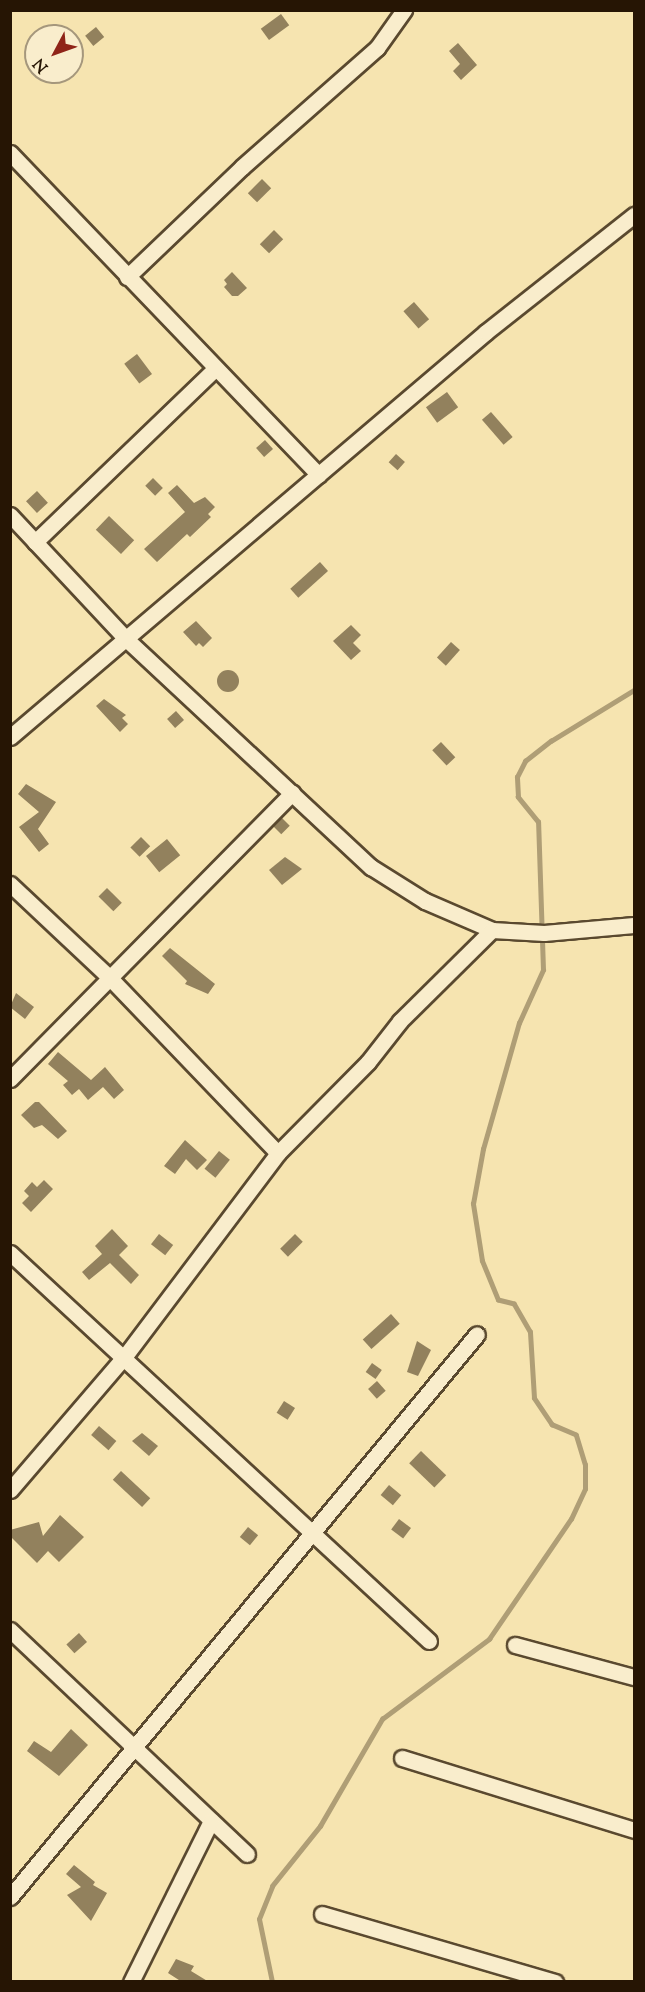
<!DOCTYPE html>
<style>
body{margin:0}
#map{position:relative;width:645px;height:1992px;overflow:hidden;background:#f6e4b0;font-family:"Sorts Mill Goudy",serif}
div>[style]{position:absolute}
.stream>*{height:4.5px;margin:-2.25px;padding:0 2.25px;transform-origin:2.25px;border-radius:2.25px;background:#af9e76}
.building>*{inset:0;background:#92815d;transform-origin:0 0}
.round{border-radius:50%}
.roads{filter:drop-shadow(2px 0 #5a492f) drop-shadow(-2px 0 #5a492f) drop-shadow(0 2px #5a492f) drop-shadow(0 -2px #5a492f)}
.minor>*{height:15px;margin:-7.5px;padding:0 7.5px;transform-origin:7.5px;border-radius:7.5px;background:#f9edcc}
span{translate:-50% -50%;white-space:nowrap;text-align:center;line-height:1.15;-webkit-text-stroke:5px #f9edcc;paint-order:stroke}
.frame{position:absolute;inset:0;border:12px solid #261504;pointer-events:none}
.north{position:absolute;left:24px;top:24px;width:60px;height:60px;box-sizing:border-box;background:#f9edcc;border:2px solid #a5977c;border-radius:50%;rotate:229deg;font-size:16px;font-weight:700;line-height:24px;text-align:center;color:#261504}
.north::after{content:'';display:block;margin:auto;width:21px;height:27px;background:#8f2418;clip-path:polygon(50% 0,100% 100%,50% 72%,0 100%)}
</style>
<div id="map">
<div class="stream">
<i style="left:272px;top:1982px;width:64px;rotate:-101.7deg"></i>
<i style="left:259px;top:1919px;width:35px;rotate:-68deg"></i>
<i style="left:272px;top:1886px;width:77px;rotate:-51.3deg"></i>
<i style="left:320px;top:1826px;width:124px;rotate:-59.9deg"></i>
<i style="left:382px;top:1719px;width:134px;rotate:-36.8deg"></i>
<i style="left:489px;top:1639px;width:145px;rotate:-55.7deg"></i>
<i style="left:571px;top:1519px;width:33px;rotate:-65deg"></i>
<i style="left:585px;top:1489px;width:24px;rotate:-90deg"></i>
<i style="left:585px;top:1465px;width:31px;rotate:-107deg"></i>
<i style="left:576px;top:1435px;width:26px;rotate:-157deg"></i>
<i style="left:552px;top:1425px;width:32px;rotate:-124deg"></i>
<i style="left:534px;top:1398px;width:66px;rotate:-93.5deg"></i>
<i style="left:530px;top:1332px;width:32px;rotate:-120deg"></i>
<i style="left:514px;top:1304px;width:16px;rotate:-166deg"></i>
<i style="left:498px;top:1300px;width:42px;rotate:-112.3deg"></i>
<i style="left:482px;top:1261px;width:58px;rotate:-99deg"></i>
<i style="left:473px;top:1204px;width:56px;rotate:-79.7deg"></i>
<i style="left:483px;top:1149px;width:131px;rotate:-74.1deg"></i>
<i style="left:519px;top:1023px;width:58px;rotate:-65.6deg"></i>
<i style="left:543px;top:970px;width:148px;rotate:-91.9deg"></i>
<i style="left:538px;top:822px;width:32px;rotate:-129deg"></i>
<i style="left:518px;top:797px;width:20px;rotate:-93deg"></i>
<i style="left:517px;top:777px;width:18px;rotate:-63deg"></i>
<i style="left:525px;top:761px;width:33px;rotate:-38deg"></i>
<i style="left:551px;top:741px;width:97px;rotate:-31.6deg"></i>
</div>
<div class="building">
<i style="left:281px;top:14px;width:14px;height:25px;rotate:54deg"></i>
<i style="left:96px;top:27px;width:13px;height:14px;rotate:51deg"></i>
<i style="clip-path:polygon(458px 43px,477px 65px,461px 80px,453px 71px,460px 64px,449px 51px)"></i>
<i style="left:262px;top:179px;width:13px;height:20px;rotate:45deg"></i>
<i style="left:274px;top:230px;width:13px;height:20px;rotate:45deg"></i>
<i style="clip-path:polygon(232px 272px,247px 288px,238px 296px,232px 296px,224px 287px,227px 284px,224px 280px)"></i>
<i style="left:414px;top:302px;width:23px;height:14px;rotate:49deg"></i>
<i style="left:137px;top:354px;width:25px;height:16px;rotate:53deg"></i>
<i style="left:447px;top:392px;width:19px;height:26px;rotate:54deg"></i>
<i style="left:491px;top:412px;width:33px;height:12px;rotate:49deg"></i>
<i style="left:265px;top:440px;width:12px;height:12px;rotate:48deg"></i>
<i style="left:396px;top:454px;width:12px;height:11px;rotate:42deg"></i>
<i style="left:153px;top:478px;width:14px;height:11px;rotate:45deg"></i>
<i style="clip-path:polygon(177px 485px,194px 503px,205px 497px,215px 507px,208px 514px,211px 517px,190px 537px,187px 534px,157px 562px,144px 549px,185px 512px,168px 493px)"></i>
<i style="left:37px;top:491px;width:16px;height:15px;rotate:47deg"></i>
<i style="left:109px;top:516px;width:35px;height:19px;rotate:44deg"></i>
<i style="left:320px;top:562px;width:12px;height:40px;rotate:48deg"></i>
<i style="clip-path:polygon(196px 621px,212px 638px,203px 647px,199px 643px,196px 646px,183px 632px)"></i>
<i style="clip-path:polygon(351px 625px,361px 635px,353px 643px,361px 651px,351px 660px,333px 641px)"></i>
<i style="left:451px;top:642px;width:12px;height:21px;rotate:42deg"></i>
<i class="round" style="left:217px;top:670px;width:22px;height:22px"></i>
<i style="clip-path:polygon(104px 699px,126px 715px,122px 718px,128px 724px,120px 732px,96px 706px)"></i>
<i style="left:176px;top:711px;width:12px;height:12px;rotate:48deg"></i>
<i style="left:441px;top:742px;width:21px;height:12px;rotate:47deg"></i>
<i style="clip-path:polygon(26px 784px,56px 802px,38px 829px,49px 844px,39px 852px,19px 827px,39px 812px,18px 794px)"></i>
<i style="left:282px;top:818px;width:11px;height:12px;rotate:45deg"></i>
<i style="left:141px;top:837px;width:13px;height:15px;rotate:45deg"></i>
<i style="left:167px;top:839px;width:21px;height:27px;rotate:51deg"></i>
<i style="clip-path:polygon(285px 857px,302px 869px,282px 885px,269px 870px)"></i>
<i style="left:107px;top:888px;width:21px;height:12px;rotate:45deg"></i>
<i style="clip-path:polygon(170px 948px,215px 984px,208px 994px,185px 984px,187px 981px,162px 956px)"></i>
<i style="clip-path:polygon(16px 993px,34px 1007px,25px 1019px,10px 1007px)"></i>
<i style="clip-path:polygon(58px 1052px,91px 1080px,105px 1067px,124px 1090px,114px 1099px,103px 1087px,88px 1100px,79px 1089px,72px 1095px,63px 1085px,68px 1081px,48px 1064px)"></i>
<i style="clip-path:polygon(35px 1102px,39px 1102px,67px 1131px,58px 1139px,42px 1125px,34px 1128px,21px 1115px)"></i>
<i style="clip-path:polygon(185px 1140px,207px 1160px,197px 1170px,186px 1159px,175px 1174px,164px 1166px)"></i>
<i style="left:219px;top:1151px;width:14px;height:23px;rotate:39deg"></i>
<i style="clip-path:polygon(44px 1180px,53px 1189px,31px 1212px,22px 1203px,29px 1196px,24px 1191px,32px 1182px,37px 1187px)"></i>
<i style="clip-path:polygon(112px 1229px,128px 1246px,119px 1255px,139px 1275px,131px 1284px,110px 1263px,89px 1280px,82px 1272px,102px 1254px,95px 1246px)"></i>
<i style="left:159px;top:1234px;width:18px;height:13px;rotate:38deg"></i>
<i style="left:295px;top:1234px;width:11px;height:21px;rotate:45deg"></i>
<i style="left:391px;top:1314px;width:13px;height:38px;rotate:48deg"></i>
<i style="clip-path:polygon(417px 1341px,431px 1350px,418px 1376px,407px 1372px)"></i>
<i style="left:372px;top:1363px;width:12px;height:11px;rotate:35deg"></i>
<i style="left:377px;top:1381px;width:13px;height:12px;rotate:48deg"></i>
<i style="left:284px;top:1401px;width:13px;height:14px;rotate:32deg"></i>
<i style="left:99px;top:1426px;width:23px;height:12px;rotate:41deg"></i>
<i style="clip-path:polygon(142px 1433px,158px 1446px,149px 1456px,132px 1441px)"></i>
<i style="left:421px;top:1451px;width:35px;height:17px;rotate:44deg"></i>
<i style="left:121px;top:1471px;width:40px;height:12px;rotate:43deg"></i>
<i style="left:389px;top:1485px;width:16px;height:13px;rotate:40deg"></i>
<i style="clip-path:polygon(60px 1515px,84px 1537px,59px 1562px,48px 1551px,37px 1563px,10px 1536px,10px 1530px,39px 1522px,43px 1536px)"></i>
<i style="left:399px;top:1519px;width:15px;height:13px;rotate:37deg"></i>
<i style="left:248px;top:1527px;width:13px;height:13px;rotate:39deg"></i>
<i style="left:79px;top:1633px;width:12px;height:17px;rotate:48deg"></i>
<i style="clip-path:polygon(71px 1729px,88px 1745px,59px 1776px,27px 1751px,34px 1741px,51px 1752px)"></i>
<i style="clip-path:polygon(74px 1865px,95px 1882px,93px 1885px,107px 1893px,91px 1921px,67px 1895px,81px 1887px,66px 1874px)"></i>
<i style="clip-path:polygon(176px 1959px,194px 1966px,191px 1971px,209px 1982px,182px 1982px,168px 1973px)"></i>
</div>
<div class="roads">
<div class="minor">
<i style="left:10px;top:153px;width:446px;rotate:46.2deg"></i>
<i style="left:127px;top:277px;width:159px;rotate:-43.7deg"></i>
<i style="left:242px;top:167px;width:180px;rotate:-41.4deg"></i>
<i style="left:377px;top:48px;width:47px;rotate:-54.6deg"></i>
<i style="left:10px;top:515px;width:167px;rotate:46.9deg"></i>
<i style="left:124px;top:637px;width:338px;rotate:43deg"></i>
<i style="left:371px;top:867px;width:64px;rotate:32.2deg"></i>
<i style="left:425px;top:901px;width:73px;rotate:23.4deg"></i>
<i style="left:492px;top:930px;width:52px;rotate:3.3deg"></i>
<i style="left:544px;top:933px;width:90px;rotate:-5.1deg"></i>
<i style="left:35px;top:542px;width:250px;rotate:-43.9deg"></i>
<i style="left:10px;top:737px;width:625px;rotate:-40.39deg"></i>
<i style="left:486px;top:332px;width:189px;rotate:-38.3deg"></i>
<i style="left:10px;top:884px;width:136px;rotate:43.2deg"></i>
<i style="left:109px;top:977px;width:244px;rotate:46.2deg"></i>
<i style="left:10px;top:1079px;width:402px;rotate:-45.4deg"></i>
<i style="left:10px;top:1253px;width:571px;rotate:42.8deg"></i>
<i style="left:10px;top:1490px;width:177px;rotate:-49.4deg"></i>
<i style="left:125px;top:1356px;width:254px;rotate:-53deg"></i>
<i style="left:278px;top:1153px;width:128px;rotate:-45.3deg"></i>
<i style="left:368px;top:1062px;width:52px;rotate:-52deg"></i>
<i style="left:400px;top:1021px;width:129px;rotate:-44.7deg"></i>
<i style="left:10px;top:1630px;width:326px;rotate:43.4deg"></i>
<i style="left:515px;top:1645px;width:123px;rotate:15.1deg"></i>
<i style="left:402px;top:1758px;width:243px;rotate:17.2deg"></i>
<i style="left:10px;top:1897px;width:731px;rotate:-50.32deg"></i>
<i style="left:322px;top:1914px;width:243px;rotate:16.3deg"></i>
<i style="left:131px;top:1982px;width:180px;rotate:-63.6deg"></i>
</div>
</div>
<div class="frame"></div>
<div class="north">N</div>
</div>
